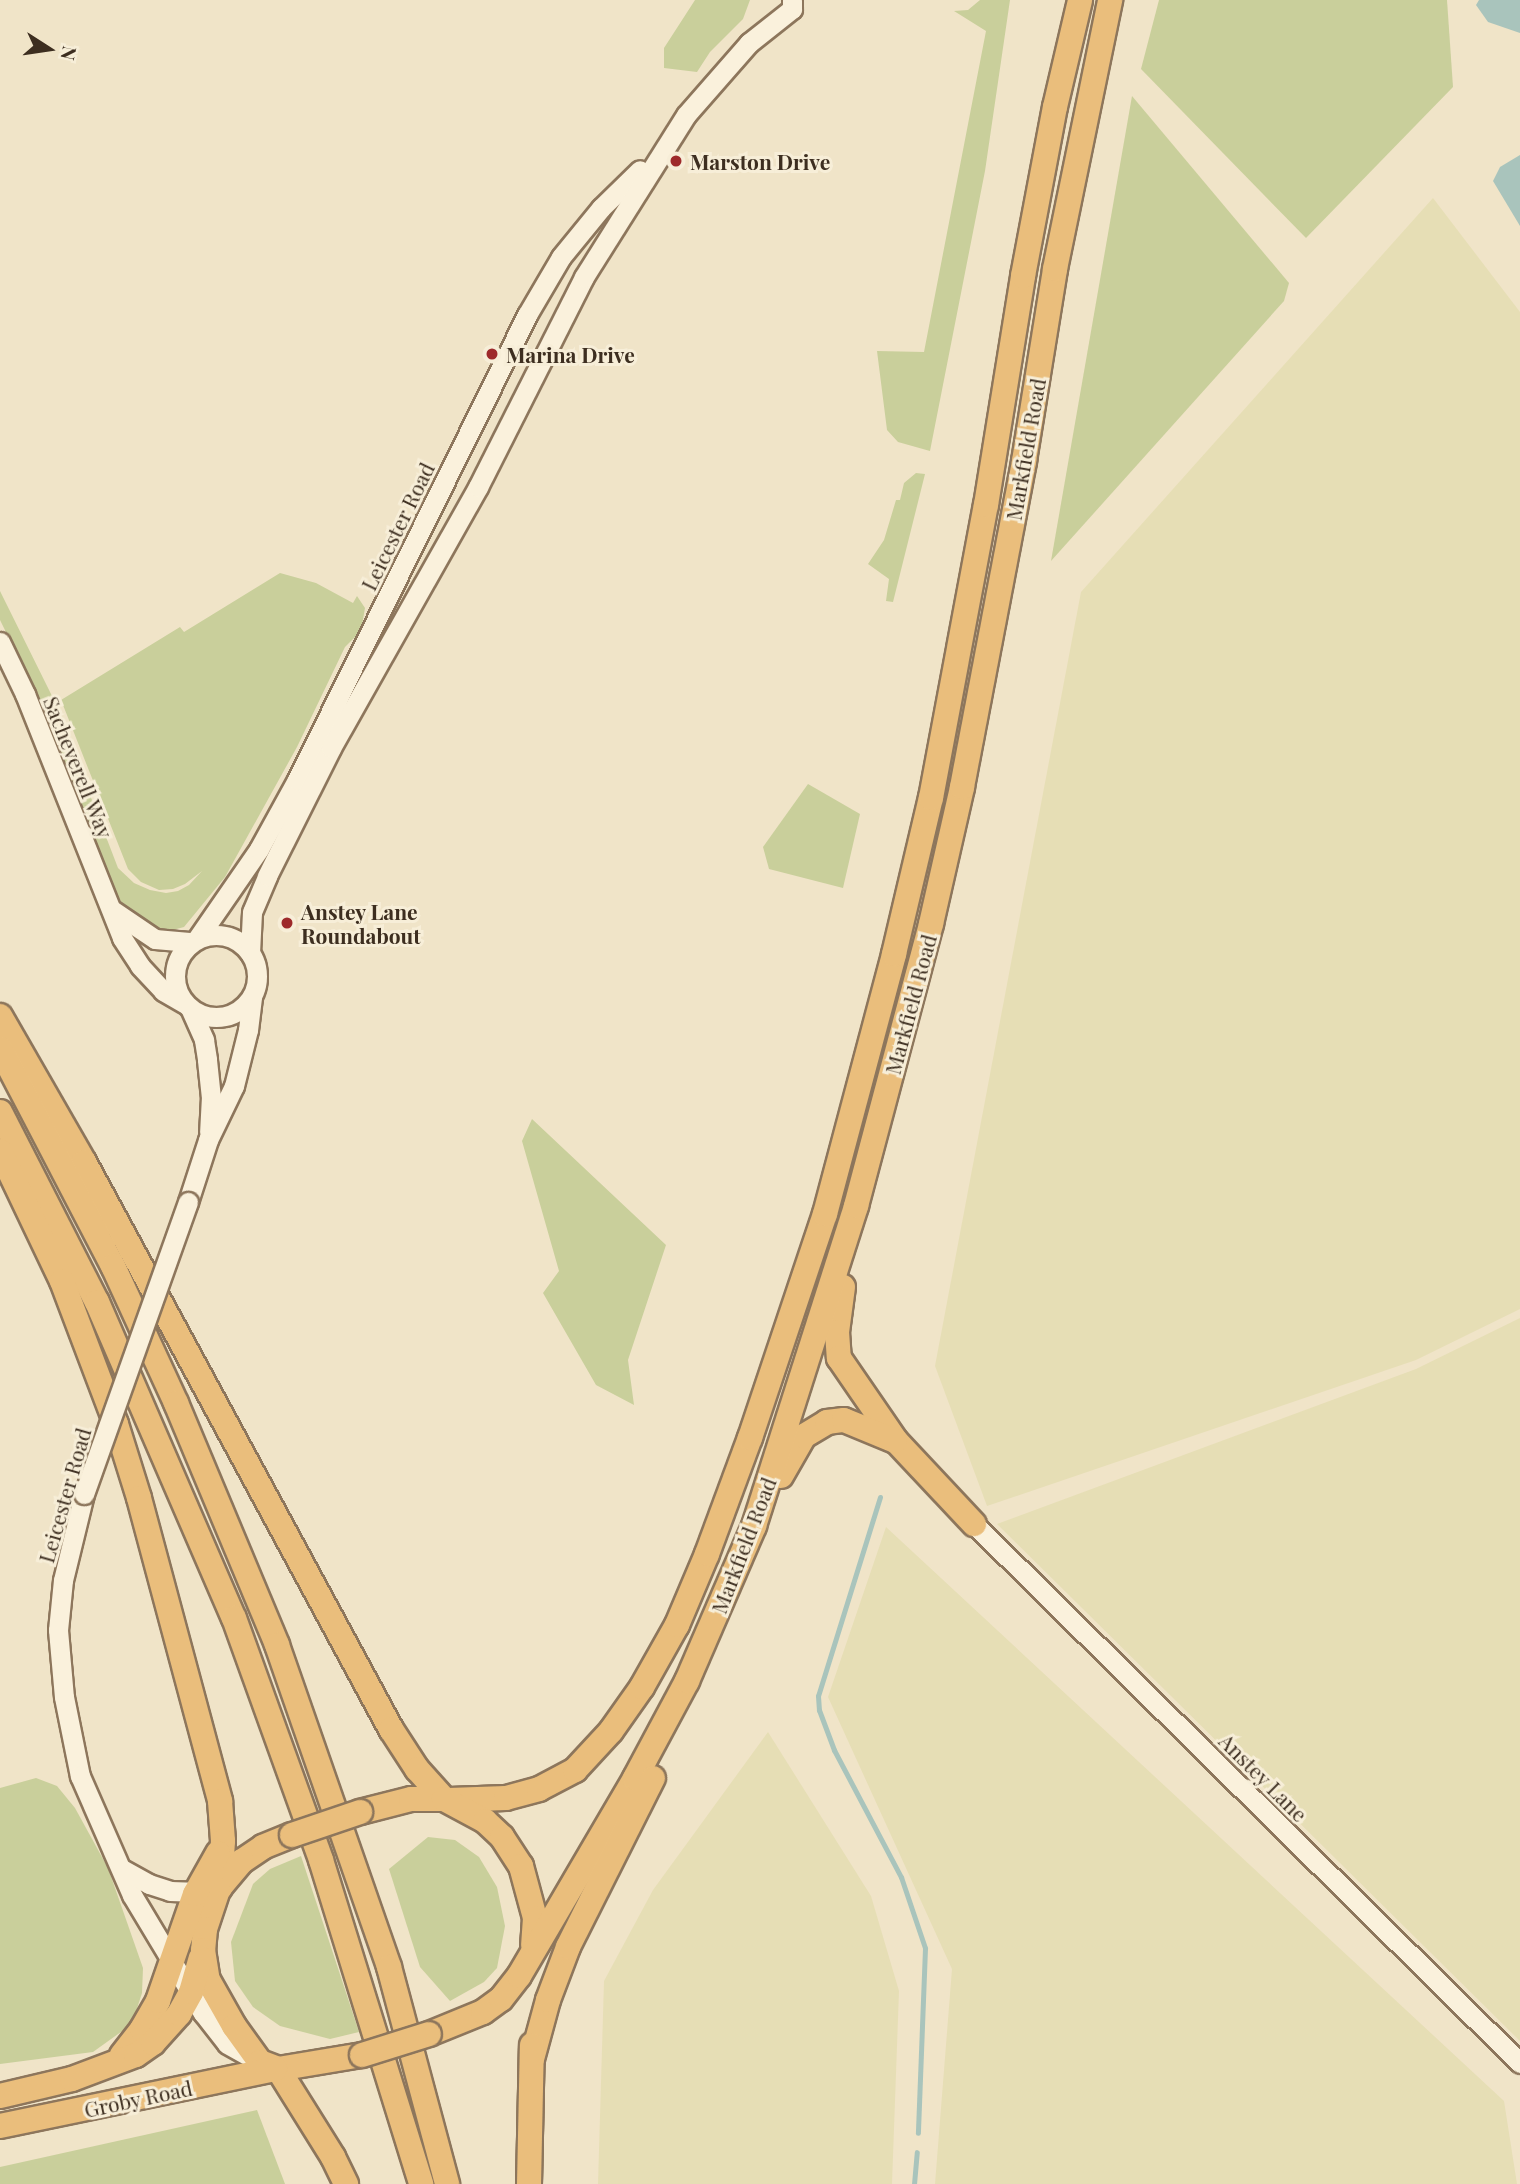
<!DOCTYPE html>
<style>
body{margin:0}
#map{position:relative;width:1520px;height:2184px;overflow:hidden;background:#f0e4c8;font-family:"Playfair Display",serif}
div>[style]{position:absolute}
.farmland>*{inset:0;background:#e6deb5}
.green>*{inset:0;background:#c9cf9b}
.water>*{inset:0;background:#a9c4bc}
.stream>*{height:5px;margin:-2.5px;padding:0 2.5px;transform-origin:2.5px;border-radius:2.5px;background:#a9c4bc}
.roads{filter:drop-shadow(2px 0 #8d765c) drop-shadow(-2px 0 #8d765c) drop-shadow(0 2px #8d765c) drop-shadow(0 -2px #8d765c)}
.tertiary>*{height:19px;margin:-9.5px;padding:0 9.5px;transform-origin:9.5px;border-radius:9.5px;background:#faf1dc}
.tertiary>.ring{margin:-9.5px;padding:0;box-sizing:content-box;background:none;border:19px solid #faf1dc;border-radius:50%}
.trunk>*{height:24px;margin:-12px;padding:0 12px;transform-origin:12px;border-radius:12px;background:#eabe7c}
.bridges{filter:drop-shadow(2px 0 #8d765c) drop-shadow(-2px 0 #8d765c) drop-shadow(0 2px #8d765c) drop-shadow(0 -2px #8d765c)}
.tertiary-bridge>*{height:19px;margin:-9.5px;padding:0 9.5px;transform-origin:9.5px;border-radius:9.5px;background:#faf1dc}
.trunk-bridge>*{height:24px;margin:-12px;padding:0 12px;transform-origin:12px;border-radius:12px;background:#eabe7c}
.dots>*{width:19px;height:19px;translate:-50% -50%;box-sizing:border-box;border:4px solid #f7eed8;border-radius:50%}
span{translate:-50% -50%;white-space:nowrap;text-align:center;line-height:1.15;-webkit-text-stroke:6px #f7eed8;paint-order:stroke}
.poi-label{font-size:21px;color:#3d2e20;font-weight:700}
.left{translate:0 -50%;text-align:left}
.street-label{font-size:21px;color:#3d2e20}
.north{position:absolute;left:14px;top:14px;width:70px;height:70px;-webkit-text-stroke:5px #f7eed8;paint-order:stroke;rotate:102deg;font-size:19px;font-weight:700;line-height:28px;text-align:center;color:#3d2e20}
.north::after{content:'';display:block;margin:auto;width:24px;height:32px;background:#3d2e20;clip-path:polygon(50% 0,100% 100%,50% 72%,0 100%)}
</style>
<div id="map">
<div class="farmland">
<i style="clip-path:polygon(1433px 198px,1520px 312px,1520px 1309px,1416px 1360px,987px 1506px,935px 1366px,1081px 592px)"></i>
<i style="clip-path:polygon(1520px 1318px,1520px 2041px,997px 1524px,1416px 1369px)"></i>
<i style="clip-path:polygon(886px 1527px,1504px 2101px,1517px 2184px,935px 2184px,952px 1969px,828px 1697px)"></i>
<i style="clip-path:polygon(768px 1732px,871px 1896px,899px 1991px,892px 2184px,598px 2184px,604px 1981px,653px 1890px)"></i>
</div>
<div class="green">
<i style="clip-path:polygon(695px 0,750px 0,743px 19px,710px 52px,697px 72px,664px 68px,664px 48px)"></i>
<i style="clip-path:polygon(980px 0,1010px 0,985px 171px,930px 451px,898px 442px,887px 430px,877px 351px,924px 352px,986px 31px,954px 11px,968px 10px)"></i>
<i style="clip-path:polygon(1159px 0,1447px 0,1453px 87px,1306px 238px,1141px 69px)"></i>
<i style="clip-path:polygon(1132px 96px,1289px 283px,1284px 301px,1051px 561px)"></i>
<i style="clip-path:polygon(916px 473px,925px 474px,893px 602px,886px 601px,889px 579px,868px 564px,884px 540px,896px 500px,900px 500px,904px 483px)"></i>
<i style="clip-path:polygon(280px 573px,316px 583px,353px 603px,357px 596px,365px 608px,361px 631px,345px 647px,297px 747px,225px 877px,184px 927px,169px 931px,153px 929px,124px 906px,114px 891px,27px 675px,0 620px,0 591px,52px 696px,118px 868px,134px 883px,150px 890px,166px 893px,178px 891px,189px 885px,202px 871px,185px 884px,173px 889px,159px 890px,141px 882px,128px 869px,61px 700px,180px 627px,184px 632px)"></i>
<i style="clip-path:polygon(808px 784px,860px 814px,843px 888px,769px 869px,763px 847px)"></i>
<i style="clip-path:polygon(532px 1119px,666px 1245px,628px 1360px,634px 1405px,596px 1385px,543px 1293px,559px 1271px,522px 1141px)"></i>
<i style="clip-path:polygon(36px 1778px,57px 1786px,75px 1808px,108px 1868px,143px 1968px,142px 1993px,132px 2024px,93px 2052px,0 2064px,0 1788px)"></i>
<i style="clip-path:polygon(428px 1837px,455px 1840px,479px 1857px,497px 1887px,505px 1926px,497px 1968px,484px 1982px,450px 2001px,420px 1967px,389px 1869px)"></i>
<i style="clip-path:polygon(301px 1856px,359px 2032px,330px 2039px,280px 2026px,253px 2007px,235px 1981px,231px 1942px,253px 1884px,270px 1869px)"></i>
<i style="clip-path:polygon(257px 2110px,285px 2184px,0 2184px,0 2167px)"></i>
</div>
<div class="water">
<i style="clip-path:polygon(1479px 0,1520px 0,1520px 33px,1488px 22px,1476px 5px)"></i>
<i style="clip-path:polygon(1520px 155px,1520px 226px,1493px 181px,1500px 167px)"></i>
</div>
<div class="stream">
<i style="left:880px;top:1497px;width:208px;rotate:107.3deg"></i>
<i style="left:818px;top:1696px;width:14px;rotate:86deg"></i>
<i style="left:819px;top:1710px;width:43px;rotate:69.4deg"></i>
<i style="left:834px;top:1750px;width:144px;rotate:62.2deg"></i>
<i style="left:901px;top:1877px;width:75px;rotate:71.3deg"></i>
<i style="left:925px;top:1948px;width:185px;rotate:92.2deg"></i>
<i style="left:914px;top:2184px;width:32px;rotate:-85deg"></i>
</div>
<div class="roads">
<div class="tertiary">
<i style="left:0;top:642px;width:58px;rotate:64.3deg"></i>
<i style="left:25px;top:694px;width:263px;rotate:68.3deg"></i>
<i style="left:122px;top:938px;width:33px;rotate:57deg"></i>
<i style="left:140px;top:966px;width:34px;rotate:47deg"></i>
<i style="left:163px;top:991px;width:24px;rotate:30deg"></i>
<i style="left:112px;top:910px;width:52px;rotate:34deg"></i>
<i style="left:155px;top:939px;width:37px;rotate:5deg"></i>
<i class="ring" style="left:175px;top:935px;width:63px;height:63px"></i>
<i style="left:197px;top:939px;width:109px;rotate:-55.4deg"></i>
<i style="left:259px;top:849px;width:79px;rotate:-61.2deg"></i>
<i style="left:297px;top:780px;width:519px;rotate:-63.68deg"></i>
<i style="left:527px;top:315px;width:67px;rotate:-59.6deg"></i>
<i style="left:561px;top:257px;width:63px;rotate:-50.8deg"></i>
<i style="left:601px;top:208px;width:54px;rotate:-44.3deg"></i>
<i style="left:250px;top:953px;width:41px;rotate:-87.2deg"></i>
<i style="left:252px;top:912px;width:39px;rotate:-67deg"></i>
<i style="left:267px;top:876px;width:143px;rotate:-63.4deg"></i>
<i style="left:331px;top:748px;width:300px;rotate:-60.6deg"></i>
<i style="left:478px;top:487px;width:235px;rotate:-63.2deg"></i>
<i style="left:584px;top:277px;width:191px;rotate:-57.8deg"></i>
<i style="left:686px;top:115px;width:96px;rotate:-48.8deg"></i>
<i style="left:749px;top:43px;width:55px;rotate:-38.3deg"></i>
<i style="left:792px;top:9px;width:9px;rotate:-90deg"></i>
<i style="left:190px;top:1008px;width:35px;rotate:66deg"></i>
<i style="left:204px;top:1040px;width:20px;rotate:81deg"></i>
<i style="left:207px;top:1060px;width:36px;rotate:84deg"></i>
<i style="left:211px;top:1096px;width:36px;rotate:93deg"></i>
<i style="left:188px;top:1202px;width:65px;rotate:-72.1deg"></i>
<i style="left:208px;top:1140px;width:60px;rotate:-64.3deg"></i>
<i style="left:234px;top:1086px;width:58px;rotate:-76deg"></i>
<i style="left:248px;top:1030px;width:34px;rotate:-83deg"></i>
<i style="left:84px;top:1494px;width:89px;rotate:103.7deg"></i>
<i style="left:63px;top:1580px;width:50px;rotate:95.7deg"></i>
<i style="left:58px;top:1630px;width:67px;rotate:84.9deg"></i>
<i style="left:64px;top:1697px;width:81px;rotate:78.6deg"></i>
<i style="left:80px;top:1776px;width:130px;rotate:66.4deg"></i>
<i style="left:132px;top:1895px;width:138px;rotate:59deg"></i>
<i style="left:203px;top:2013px;width:39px;rotate:52deg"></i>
<i style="left:227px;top:2044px;width:38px;rotate:29deg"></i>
<i style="left:974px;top:1524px;width:767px;rotate:44.63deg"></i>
<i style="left:122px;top:1869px;width:31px;rotate:29deg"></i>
<i style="left:149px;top:1884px;width:22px;rotate:18deg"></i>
<i style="left:170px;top:1891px;width:37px;rotate:2deg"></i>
</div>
<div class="trunk">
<i style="left:0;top:1016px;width:168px;rotate:60.1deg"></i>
<i style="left:84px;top:1162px;width:645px;rotate:61.57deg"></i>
<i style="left:391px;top:1729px;width:48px;rotate:57deg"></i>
<i style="left:417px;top:1769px;width:40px;rotate:48deg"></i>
<i style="left:0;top:1049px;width:245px;rotate:62.5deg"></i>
<i style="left:113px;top:1266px;width:151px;rotate:65.3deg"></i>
<i style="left:176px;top:1403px;width:262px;rotate:67.3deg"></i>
<i style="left:277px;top:1645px;width:341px;rotate:70.8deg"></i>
<i style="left:389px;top:1967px;width:225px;rotate:75deg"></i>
<i style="left:0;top:1112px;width:213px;rotate:63deg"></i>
<i style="left:97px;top:1302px;width:344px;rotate:66.6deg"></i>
<i style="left:234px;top:1618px;width:257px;rotate:70.2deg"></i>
<i style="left:321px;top:1860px;width:339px;rotate:72.8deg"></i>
<i style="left:0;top:1151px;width:144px;rotate:64.5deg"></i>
<i style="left:62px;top:1281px;width:153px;rotate:69.3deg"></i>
<i style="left:116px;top:1424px;width:77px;rotate:72.7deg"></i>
<i style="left:139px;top:1498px;width:314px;rotate:75deg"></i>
<i style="left:220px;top:1801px;width:40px;rotate:85.7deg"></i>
<i style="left:223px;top:1841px;width:47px;rotate:93.7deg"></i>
<i style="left:843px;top:1287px;width:45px;rotate:97.6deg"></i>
<i style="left:837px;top:1332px;width:26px;rotate:86deg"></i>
<i style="left:839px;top:1358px;width:101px;rotate:55.5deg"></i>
<i style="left:896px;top:1441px;width:114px;rotate:46.8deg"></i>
<i style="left:781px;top:1476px;width:46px;rotate:-60.1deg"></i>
<i style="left:804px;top:1436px;width:27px;rotate:-31deg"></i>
<i style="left:827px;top:1422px;width:17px;rotate:-7deg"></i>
<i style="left:844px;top:1420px;width:55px;rotate:22.4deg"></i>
<i style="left:449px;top:1800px;width:57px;rotate:-2deg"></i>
<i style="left:506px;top:1798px;width:34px;rotate:-15deg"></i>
<i style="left:539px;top:1789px;width:41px;rotate:-27.8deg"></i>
<i style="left:575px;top:1770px;width:53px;rotate:-47.3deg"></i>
<i style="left:611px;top:1731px;width:54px;rotate:-54.8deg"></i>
<i style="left:642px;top:1687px;width:71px;rotate:-60.6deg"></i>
<i style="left:677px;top:1625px;width:77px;rotate:-67.1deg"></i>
<i style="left:707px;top:1554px;width:124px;rotate:-69.7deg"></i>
<i style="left:750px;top:1438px;width:236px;rotate:-71.5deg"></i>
<i style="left:825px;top:1214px;width:269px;rotate:-75.1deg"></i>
<i style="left:894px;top:954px;width:160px;rotate:-76.7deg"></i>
<i style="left:931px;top:798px;width:298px;rotate:-79.4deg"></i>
<i style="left:986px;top:505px;width:232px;rotate:-80.8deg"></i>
<i style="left:1023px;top:276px;width:172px;rotate:-79.3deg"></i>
<i style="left:1055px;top:107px;width:110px;rotate:-76.8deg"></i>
<i style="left:360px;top:1812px;width:53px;rotate:-14.3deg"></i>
<i style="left:411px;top:1799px;width:33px"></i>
<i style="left:444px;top:1799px;width:47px;rotate:28.2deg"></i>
<i style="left:485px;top:1821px;width:23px;rotate:43deg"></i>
<i style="left:502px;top:1837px;width:35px;rotate:57deg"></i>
<i style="left:521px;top:1866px;width:54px;rotate:74.9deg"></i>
<i style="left:535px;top:1918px;width:27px;rotate:94deg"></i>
<i style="left:292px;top:1835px;width:31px;rotate:158deg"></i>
<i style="left:263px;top:1847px;width:25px;rotate:146deg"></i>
<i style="left:242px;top:1861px;width:38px;rotate:130deg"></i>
<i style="left:218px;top:1890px;width:41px;rotate:108.4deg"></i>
<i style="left:205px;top:1929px;width:21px;rotate:95deg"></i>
<i style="left:203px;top:1950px;width:30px;rotate:81deg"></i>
<i style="left:208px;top:1980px;width:53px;rotate:60.5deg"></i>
<i style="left:234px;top:2026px;width:44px;rotate:54.2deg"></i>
<i style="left:260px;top:2062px;width:19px;rotate:21deg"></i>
<i style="left:278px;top:2069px;width:85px;rotate:-9.5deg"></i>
<i style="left:429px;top:2034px;width:58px;rotate:-22.2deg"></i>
<i style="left:483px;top:2012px;width:22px;rotate:-36deg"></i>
<i style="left:501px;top:1999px;width:29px;rotate:-52deg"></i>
<i style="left:519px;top:1976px;width:229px;rotate:-59.6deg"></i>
<i style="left:635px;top:1778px;width:110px;rotate:-61.8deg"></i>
<i style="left:687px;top:1681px;width:169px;rotate:-66.6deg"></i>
<i style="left:754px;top:1526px;width:336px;rotate:-72.3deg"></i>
<i style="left:856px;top:1206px;width:292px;rotate:-75.1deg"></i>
<i style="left:931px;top:924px;width:140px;rotate:-77.2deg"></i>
<i style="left:962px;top:787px;width:332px;rotate:-79.2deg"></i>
<i style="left:1024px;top:461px;width:194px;rotate:-80.8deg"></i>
<i style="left:1055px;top:269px;width:275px;rotate:-78.4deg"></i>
<i style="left:122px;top:2055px;width:33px;rotate:-52deg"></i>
<i style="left:142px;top:2029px;width:32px;rotate:-60deg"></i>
<i style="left:158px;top:2001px;width:113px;rotate:-70.9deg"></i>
<i style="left:195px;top:1894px;width:47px;rotate:-60.7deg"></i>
<i style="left:532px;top:2059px;width:61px;rotate:-74.8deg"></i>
<i style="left:548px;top:2000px;width:57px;rotate:-69.3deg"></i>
<i style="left:568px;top:1947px;width:189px;rotate:-63.3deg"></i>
<i style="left:278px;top:2069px;width:104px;rotate:58deg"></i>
<i style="left:333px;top:2157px;width:30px;rotate:64deg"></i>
<i style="left:0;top:2096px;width:74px;rotate:-13.3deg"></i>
<i style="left:72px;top:2079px;width:68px;rotate:-20.6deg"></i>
<i style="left:136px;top:2055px;width:21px;rotate:-35deg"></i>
<i style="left:153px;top:2043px;width:39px;rotate:-48deg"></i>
<i style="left:179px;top:2014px;width:25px;rotate:-61deg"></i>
<i style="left:191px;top:1992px;width:35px;rotate:-74deg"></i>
<i style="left:0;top:2126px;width:281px;rotate:-11.7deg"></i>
<i style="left:529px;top:2184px;width:139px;rotate:-88.8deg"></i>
</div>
</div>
<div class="bridges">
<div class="tertiary-bridge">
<i style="left:84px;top:1494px;width:310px;rotate:-70.4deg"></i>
</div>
<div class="trunk-bridge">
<i style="left:292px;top:1835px;width:72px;rotate:-18.7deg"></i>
<i style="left:362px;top:2055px;width:70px;rotate:-17.4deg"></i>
</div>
</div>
<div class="dots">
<i style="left:676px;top:161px;background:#9e2a2b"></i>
<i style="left:492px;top:354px;background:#9e2a2b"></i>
<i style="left:287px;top:923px;background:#9e2a2b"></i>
</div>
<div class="poi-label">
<span class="left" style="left:690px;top:161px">Marston Drive</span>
<span class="left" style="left:506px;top:354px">Marina Drive</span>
<span class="left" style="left:301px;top:923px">Anstey Lane<br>Roundabout</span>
</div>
<div class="street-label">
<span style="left:1025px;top:449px;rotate:-80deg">Markfield Road</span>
<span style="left:397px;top:526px;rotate:-64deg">Leicester Road</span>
<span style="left:79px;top:767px;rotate:68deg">Sacheverell Way</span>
<span style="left:910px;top:1004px;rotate:-75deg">Markfield Road</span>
<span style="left:64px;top:1495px;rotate:-74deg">Leicester Road</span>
<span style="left:743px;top:1545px;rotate:-69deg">Markfield Road</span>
<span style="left:1264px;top:1777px;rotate:45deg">Anstey Lane</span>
<span style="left:138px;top:2098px;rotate:-12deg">Groby Road</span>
</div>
<div class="north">N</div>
</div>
